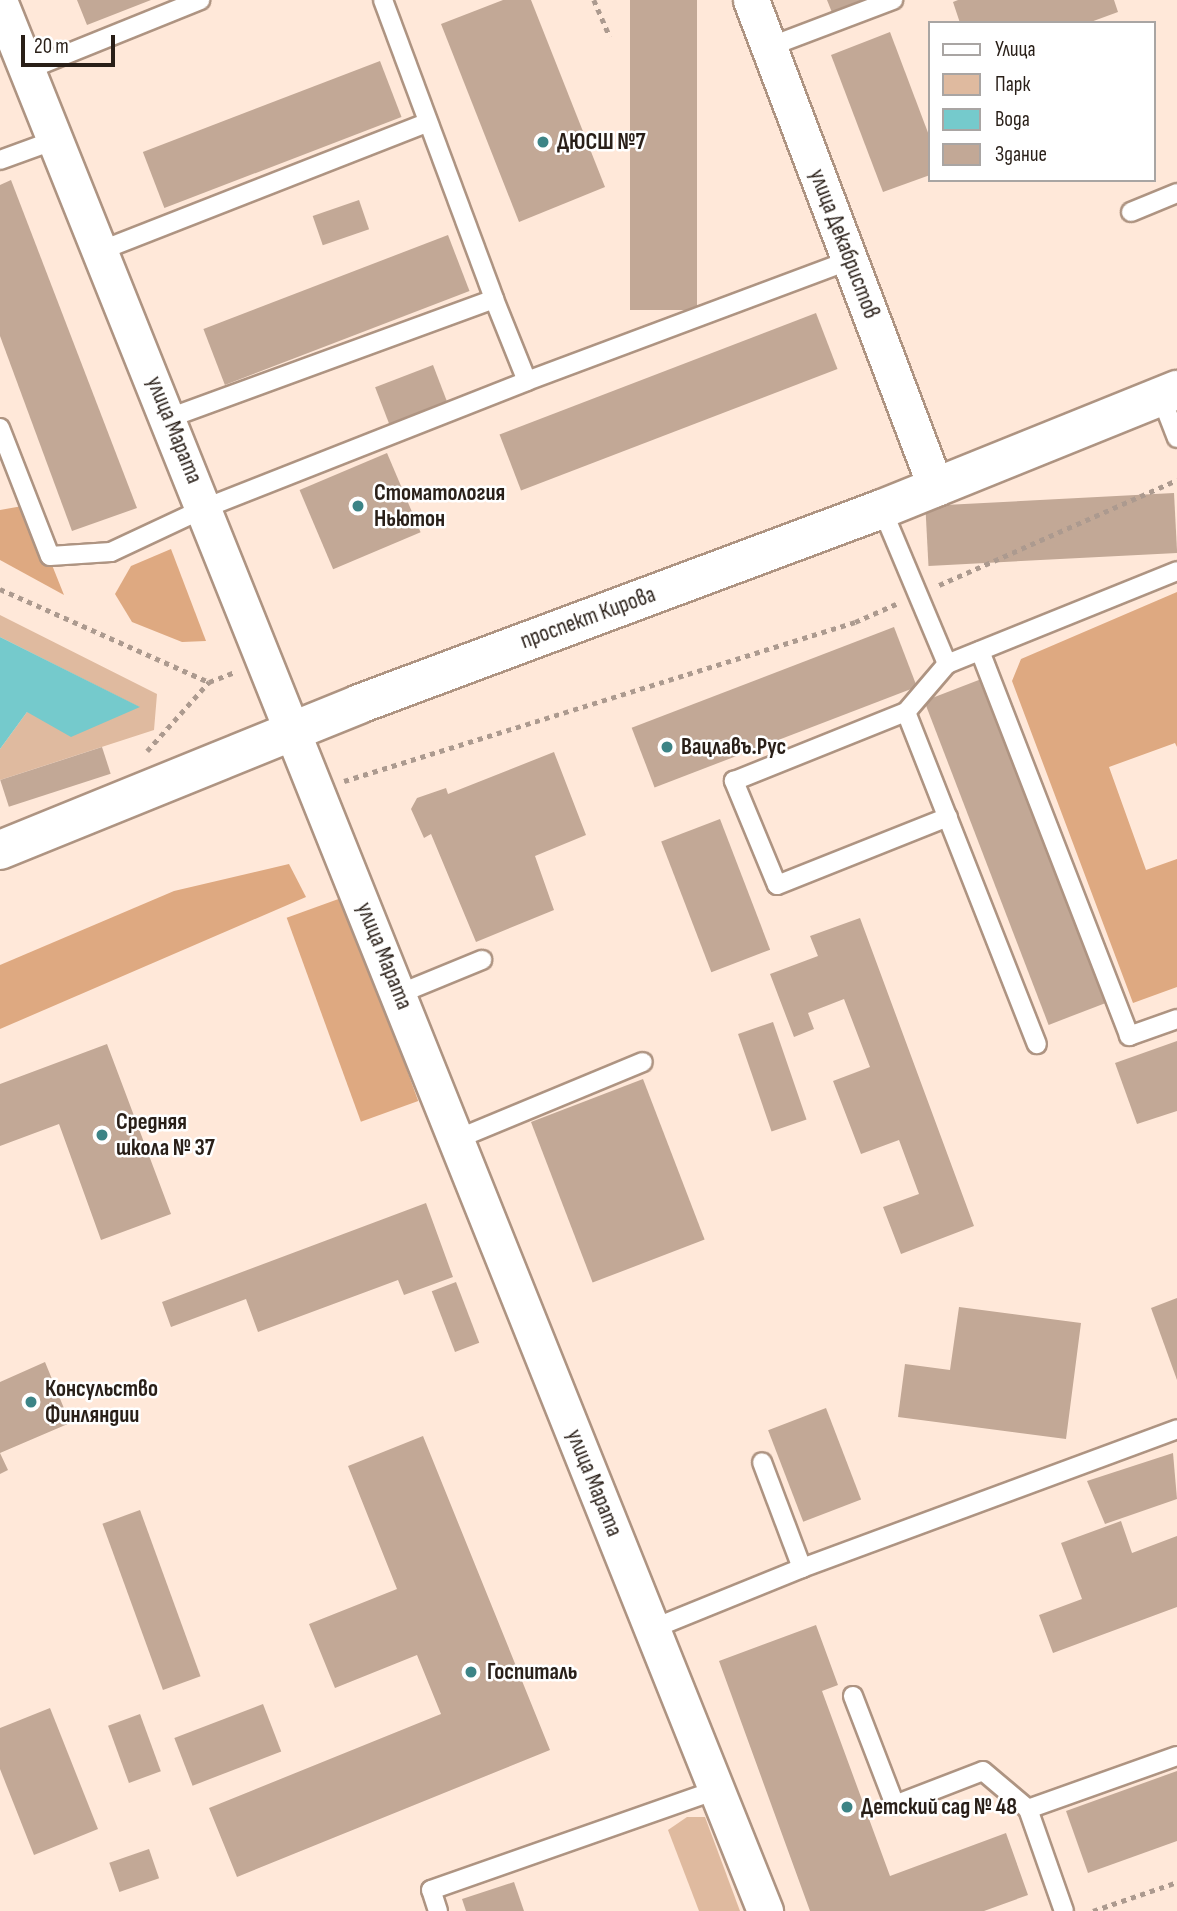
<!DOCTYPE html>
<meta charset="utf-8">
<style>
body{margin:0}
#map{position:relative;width:1177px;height:1911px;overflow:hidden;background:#ffe8d9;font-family:"Sofia Sans Condensed",sans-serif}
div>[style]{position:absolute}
.green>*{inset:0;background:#dfba9f}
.forest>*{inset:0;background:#dea981;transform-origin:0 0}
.water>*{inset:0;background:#75cacc}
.building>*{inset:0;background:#c2a896;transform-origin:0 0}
.path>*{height:4.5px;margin-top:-2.25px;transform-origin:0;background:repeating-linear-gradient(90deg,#ac9a8f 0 5px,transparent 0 10px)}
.roads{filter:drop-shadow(2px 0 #ae9482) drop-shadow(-2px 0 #ae9482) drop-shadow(0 2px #ae9482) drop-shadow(0 -2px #ae9482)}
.service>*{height:18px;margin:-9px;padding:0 9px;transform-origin:9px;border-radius:9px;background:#fff}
.minor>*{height:35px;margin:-17.5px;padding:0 17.5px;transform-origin:17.5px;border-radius:17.5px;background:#fff}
.primary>*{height:38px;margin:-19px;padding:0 19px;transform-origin:19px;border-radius:19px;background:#fff}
.dots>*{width:19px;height:19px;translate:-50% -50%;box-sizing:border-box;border:4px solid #fff;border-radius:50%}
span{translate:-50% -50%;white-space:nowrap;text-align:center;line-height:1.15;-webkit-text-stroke:5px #fff;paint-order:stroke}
.poi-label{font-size:23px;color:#291f18;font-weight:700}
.left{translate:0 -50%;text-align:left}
.street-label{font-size:23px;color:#291f18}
.legend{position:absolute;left:928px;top:21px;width:228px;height:161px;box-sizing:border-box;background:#fff;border:2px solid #a9a5a3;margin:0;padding:9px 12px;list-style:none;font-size:21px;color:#291f18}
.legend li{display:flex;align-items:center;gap:14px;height:35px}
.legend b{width:35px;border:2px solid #a9a5a3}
.scale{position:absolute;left:21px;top:35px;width:94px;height:32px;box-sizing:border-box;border:4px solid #291f18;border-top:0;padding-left:9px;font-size:21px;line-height:24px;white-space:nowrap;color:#291f18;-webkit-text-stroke:5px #fff;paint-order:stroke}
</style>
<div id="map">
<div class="green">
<i style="clip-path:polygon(0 615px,157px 694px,154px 730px,0 780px,0 749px,27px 712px,139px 707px,0 637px)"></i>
<i style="clip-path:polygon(687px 1817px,705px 1817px,740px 1911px,699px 1911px,668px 1830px)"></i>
</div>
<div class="forest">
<i style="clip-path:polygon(28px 505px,64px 595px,0 560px,0 510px)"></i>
<i style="clip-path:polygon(171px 549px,206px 641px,182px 642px,132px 622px,115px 594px,131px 566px)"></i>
<i style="clip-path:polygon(1177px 592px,1177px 747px,1175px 743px,1109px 767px,1146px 870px,1177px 859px,1177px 987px,1133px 1003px,1012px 681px,1021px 659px)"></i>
<i style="clip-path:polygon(289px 864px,306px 897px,0 1029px,0 965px,174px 891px)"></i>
<i style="left:344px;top:897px;width:217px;height:61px;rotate:70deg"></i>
</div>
<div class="water">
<i style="clip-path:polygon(0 637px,140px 707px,71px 737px,27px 712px,0 749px)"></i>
</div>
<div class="building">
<i style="clip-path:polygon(77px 0,151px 0,87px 25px)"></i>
<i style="clip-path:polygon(503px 0,531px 0,605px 187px,519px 222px,441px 24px)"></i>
<i style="left:630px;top:0;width:67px;height:310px"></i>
<i style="clip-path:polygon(827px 0,872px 0,833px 15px)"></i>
<i style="clip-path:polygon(958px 0,1114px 0,1118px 12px,1088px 23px,960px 23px,953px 2px)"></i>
<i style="clip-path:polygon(890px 32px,930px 138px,930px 175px,883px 192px,831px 55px)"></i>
<i style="left:380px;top:61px;width:60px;height:254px;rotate:69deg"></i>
<i style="clip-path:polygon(11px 180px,137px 508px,72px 531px,0 336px,0 185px)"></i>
<i style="left:359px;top:200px;width:31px;height:49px;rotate:71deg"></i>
<i style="left:448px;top:235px;width:60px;height:262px;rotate:69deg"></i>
<i style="left:816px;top:313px;width:60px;height:339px;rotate:69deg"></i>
<i style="left:433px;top:365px;width:42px;height:62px;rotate:69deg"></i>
<i style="left:387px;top:453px;width:86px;height:95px;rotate:67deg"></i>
<i style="left:1174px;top:493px;width:60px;height:249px;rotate:87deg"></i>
<i style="left:894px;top:627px;width:64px;height:281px;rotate:69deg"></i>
<i style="left:984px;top:678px;width:347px;height:64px;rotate:69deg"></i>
<i style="left:102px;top:747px;width:28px;height:107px;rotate:72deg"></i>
<i style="clip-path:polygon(554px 752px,586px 835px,535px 856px,554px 910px,476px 942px,431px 834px,424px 838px,411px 809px,417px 798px,446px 788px,448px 794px)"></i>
<i style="left:720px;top:819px;width:140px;height:63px;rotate:69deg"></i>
<i style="clip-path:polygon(860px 918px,974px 1226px,901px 1254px,883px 1207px,919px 1194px,899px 1140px,861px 1154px,833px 1081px,870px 1067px,844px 999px,808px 1013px,814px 1029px,794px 1037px,770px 974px,818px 956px,810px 936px)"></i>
<i style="left:773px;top:1022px;width:103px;height:37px;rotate:71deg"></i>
<i style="clip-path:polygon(1177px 1041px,1177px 1111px,1137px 1124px,1115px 1063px)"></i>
<i style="clip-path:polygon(107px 1044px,171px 1214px,101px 1240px,59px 1124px,0 1146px,0 1084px)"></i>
<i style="left:643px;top:1079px;width:172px;height:120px;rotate:69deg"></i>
<i style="clip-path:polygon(426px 1203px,453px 1277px,404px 1295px,398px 1280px,258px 1332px,246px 1299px,171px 1327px,162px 1302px)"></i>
<i style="left:456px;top:1282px;width:65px;height:26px;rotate:69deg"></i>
<i style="clip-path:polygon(1177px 1298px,1177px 1380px,1151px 1308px)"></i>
<i style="clip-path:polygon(959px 1307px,1081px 1323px,1066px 1439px,898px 1417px,905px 1364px,950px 1370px)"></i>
<i style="clip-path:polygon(45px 1362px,70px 1423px,0 1453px,8px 1470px,0 1474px,0 1382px)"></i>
<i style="left:826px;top:1408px;width:98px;height:62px;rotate:69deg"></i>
<i style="clip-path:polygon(423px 1436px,550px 1750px,237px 1877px,209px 1808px,441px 1714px,417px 1655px,335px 1688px,309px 1624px,397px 1589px,348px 1466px)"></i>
<i style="clip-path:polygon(1173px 1453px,1177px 1499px,1105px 1524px,1087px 1481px)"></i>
<i style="left:140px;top:1510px;width:177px;height:40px;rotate:70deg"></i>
<i style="clip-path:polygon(1121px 1521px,1132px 1553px,1177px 1536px,1177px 1607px,1053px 1653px,1039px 1615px,1082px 1599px,1061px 1543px)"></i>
<i style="clip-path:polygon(816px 1625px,838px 1685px,822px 1691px,890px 1876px,1006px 1833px,1028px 1895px,984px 1911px,810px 1911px,719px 1661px)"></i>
<i style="left:263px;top:1704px;width:51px;height:95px;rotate:69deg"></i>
<i style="clip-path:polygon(50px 1708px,98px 1829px,34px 1855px,0 1769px,0 1728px)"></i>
<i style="left:140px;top:1714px;width:61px;height:34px;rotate:70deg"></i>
<i style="clip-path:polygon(1177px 1771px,1177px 1841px,1088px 1873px,1066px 1811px)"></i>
<i style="left:149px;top:1849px;width:31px;height:42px;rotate:71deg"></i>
<i style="clip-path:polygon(514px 1882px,524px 1911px,466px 1911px,462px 1899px)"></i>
</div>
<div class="path">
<i style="left:594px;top:0;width:40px;rotate:66.6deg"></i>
<i style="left:939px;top:585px;width:260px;rotate:-23.8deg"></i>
<i style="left:0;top:589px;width:229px;rotate:24deg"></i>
<i style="left:147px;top:751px;width:93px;rotate:-48.1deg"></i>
<i style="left:209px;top:682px;width:28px;rotate:-21deg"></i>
<i style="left:344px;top:781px;width:535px;rotate:-17.28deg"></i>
<i style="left:855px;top:622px;width:45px;rotate:-23.7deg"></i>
<i style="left:1093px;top:1911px;width:89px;rotate:-19deg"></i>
</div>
<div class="roads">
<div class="service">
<i style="left:383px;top:0;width:319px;rotate:69.6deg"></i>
<i style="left:769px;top:47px;width:133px;rotate:-20.8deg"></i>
<i style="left:27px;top:70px;width:187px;rotate:-22deg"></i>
<i style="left:0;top:160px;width:62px;rotate:-19.9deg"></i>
<i style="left:1131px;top:212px;width:50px;rotate:-22.4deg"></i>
<i style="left:102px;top:250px;width:350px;rotate:-21.4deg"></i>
<i style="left:1161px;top:397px;width:44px;rotate:68.7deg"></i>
<i style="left:169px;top:418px;width:346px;rotate:-20.1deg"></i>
<i style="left:494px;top:299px;width:88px;rotate:68.1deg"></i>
<i style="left:527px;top:381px;width:346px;rotate:-20.5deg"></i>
<i style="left:0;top:428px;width:137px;rotate:68.7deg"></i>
<i style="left:50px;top:556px;width:61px;rotate:-3.8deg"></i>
<i style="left:111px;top:552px;width:104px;rotate:-25.1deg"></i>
<i style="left:205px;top:508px;width:346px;rotate:-21.5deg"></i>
<i style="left:882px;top:509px;width:168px;rotate:67.2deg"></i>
<i style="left:980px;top:651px;width:413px;rotate:68.8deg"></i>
<i style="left:1129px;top:1036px;width:51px;rotate:-19.5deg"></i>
<i style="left:906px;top:712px;width:357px;rotate:68.5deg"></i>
<i style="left:948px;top:817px;width:184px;rotate:158.3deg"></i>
<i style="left:777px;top:885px;width:113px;rotate:-112.5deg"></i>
<i style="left:734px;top:781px;width:185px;rotate:-21.9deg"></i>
<i style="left:906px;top:712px;width:63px;rotate:-49.5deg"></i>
<i style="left:947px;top:664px;width:248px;rotate:-22deg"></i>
<i style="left:399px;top:994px;width:90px;rotate:-22.3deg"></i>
<i style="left:457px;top:1139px;width:201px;rotate:-22.5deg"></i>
<i style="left:802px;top:1568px;width:400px;rotate:-20.3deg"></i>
<i style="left:652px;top:1629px;width:162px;rotate:-22.1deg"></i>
<i style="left:802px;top:1568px;width:113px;rotate:-110.7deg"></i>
<i style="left:853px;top:1696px;width:117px;rotate:68.9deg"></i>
<i style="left:895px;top:1805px;width:94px;rotate:-21.1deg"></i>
<i style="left:983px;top:1771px;width:59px;rotate:40.2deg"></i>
<i style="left:1028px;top:1809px;width:158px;rotate:-19.6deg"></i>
<i style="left:1028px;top:1809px;width:108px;rotate:70.6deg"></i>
<i style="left:438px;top:1911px;width:22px;rotate:-108deg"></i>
<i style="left:431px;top:1890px;width:303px;rotate:-19.3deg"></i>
</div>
<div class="minor">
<i style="left:751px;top:0;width:522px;rotate:69.24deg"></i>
<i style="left:0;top:3px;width:2056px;rotate:68.15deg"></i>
</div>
<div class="primary">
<i style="left:0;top:850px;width:388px;rotate:-22.1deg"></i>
<i style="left:359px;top:704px;width:558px;rotate:-20.45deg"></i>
<i style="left:882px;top:509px;width:318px;rotate:-22deg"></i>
</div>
</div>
<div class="dots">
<i style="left:543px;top:142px;background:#3c8486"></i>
<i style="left:358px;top:506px;background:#3c8486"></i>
<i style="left:667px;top:747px;background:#3c8486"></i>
<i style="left:102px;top:1135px;background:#3c8486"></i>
<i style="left:31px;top:1402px;background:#3c8486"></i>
<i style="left:471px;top:1672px;background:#3c8486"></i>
<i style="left:847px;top:1807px;background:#3c8486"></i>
</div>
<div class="poi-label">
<span class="left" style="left:557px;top:142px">ДЮСШ №7</span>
<span class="left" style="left:374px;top:506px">Стоматология<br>Ньютон</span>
<span class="left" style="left:681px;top:747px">Вацлавъ.Рус</span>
<span class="left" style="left:116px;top:1135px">Средняя<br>школа № 37</span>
<span class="left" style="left:45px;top:1402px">Консульство<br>Финляндии</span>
<span class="left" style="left:487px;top:1672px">Госпиталь</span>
<span class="left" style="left:861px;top:1807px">Детский сад № 48</span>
</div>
<div class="street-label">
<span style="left:844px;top:244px;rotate:69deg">улица Декабристов</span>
<span style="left:174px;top:430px;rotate:68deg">улица Марата</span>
<span style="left:588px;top:618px;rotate:-20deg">проспект Кирова</span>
<span style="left:384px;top:956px;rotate:68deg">улица Марата</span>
<span style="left:594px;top:1483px;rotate:68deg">улица Марата</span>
</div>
<ul class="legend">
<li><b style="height:9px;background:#fff"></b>Улица</li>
<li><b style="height:19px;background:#dfba9f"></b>Парк</li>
<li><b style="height:19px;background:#75cacc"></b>Вода</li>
<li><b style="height:19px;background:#c2a896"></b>Здание</li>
</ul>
<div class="scale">20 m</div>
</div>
